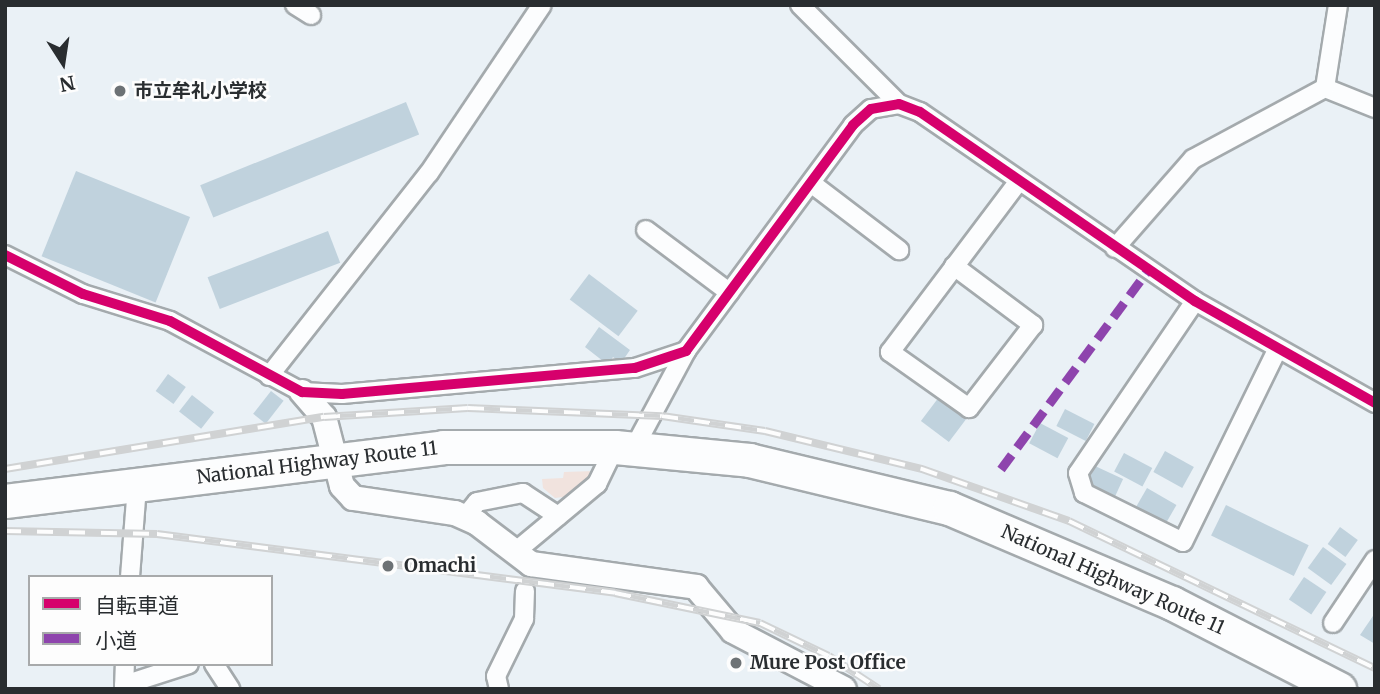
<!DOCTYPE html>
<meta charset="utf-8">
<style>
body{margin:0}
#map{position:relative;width:1380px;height:694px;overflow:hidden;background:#eaf1f6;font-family:Merriweather,"Noto Sans JP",serif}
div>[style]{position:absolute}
.green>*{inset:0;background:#f1e3de}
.building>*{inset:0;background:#c0d2dd;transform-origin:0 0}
.roads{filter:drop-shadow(2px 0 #a4aaad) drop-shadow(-2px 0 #a4aaad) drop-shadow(0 2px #a4aaad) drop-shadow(0 -2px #a4aaad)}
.street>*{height:18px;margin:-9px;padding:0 9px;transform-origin:9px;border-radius:9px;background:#fcfdfe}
.secondary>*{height:24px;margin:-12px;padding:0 12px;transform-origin:12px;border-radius:12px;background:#fcfdfe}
.highway>*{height:33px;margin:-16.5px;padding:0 16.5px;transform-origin:16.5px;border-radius:16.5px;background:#fcfdfe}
.rail>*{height:8px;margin-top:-4px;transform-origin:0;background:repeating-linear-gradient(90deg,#fdfdfd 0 16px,#d0d2d3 0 32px);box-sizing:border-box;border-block:2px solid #d0d2d3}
.quiet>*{height:9px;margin-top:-4.5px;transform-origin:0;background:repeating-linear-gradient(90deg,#8e44ad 0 18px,transparent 0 27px)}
.cycleway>*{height:10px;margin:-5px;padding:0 5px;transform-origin:5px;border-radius:5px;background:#d6006c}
.dots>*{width:19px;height:19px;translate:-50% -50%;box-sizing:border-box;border:4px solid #fdfdfd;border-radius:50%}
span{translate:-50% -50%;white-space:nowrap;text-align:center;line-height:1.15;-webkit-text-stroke:5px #fdfdfd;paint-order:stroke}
.poi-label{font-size:19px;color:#292d30;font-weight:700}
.left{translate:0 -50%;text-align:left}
.street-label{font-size:19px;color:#292d30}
.frame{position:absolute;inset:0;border:7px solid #292d30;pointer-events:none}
.legend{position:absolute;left:28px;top:575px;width:245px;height:91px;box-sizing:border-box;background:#fdfdfd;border:2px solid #a8aaab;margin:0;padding:9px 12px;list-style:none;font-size:21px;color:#292d30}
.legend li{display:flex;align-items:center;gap:14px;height:35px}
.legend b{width:35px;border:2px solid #a8aaab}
.north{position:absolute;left:28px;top:28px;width:70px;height:70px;-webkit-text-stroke:5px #fdfdfd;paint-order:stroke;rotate:168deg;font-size:19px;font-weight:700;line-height:28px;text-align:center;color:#292d30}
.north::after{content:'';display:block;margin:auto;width:24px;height:32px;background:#292d30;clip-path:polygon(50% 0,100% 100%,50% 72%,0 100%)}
</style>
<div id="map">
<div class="green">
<i style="clip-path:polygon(594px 471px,570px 496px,555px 498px,543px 488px,542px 479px,563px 478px,564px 472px)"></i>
</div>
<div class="building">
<i style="left:406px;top:102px;width:35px;height:222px;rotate:68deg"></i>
<i style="left:76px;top:171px;width:123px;height:92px;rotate:22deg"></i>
<i style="left:328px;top:231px;width:34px;height:129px;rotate:69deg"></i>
<i style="left:589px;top:274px;width:61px;height:32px;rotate:37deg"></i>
<i style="clip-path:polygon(599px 327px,630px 350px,621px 363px,613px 357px,608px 365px,585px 347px)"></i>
<i style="left:168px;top:374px;width:22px;height:21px;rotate:36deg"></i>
<i style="left:271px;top:391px;width:16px;height:29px;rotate:38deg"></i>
<i style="left:192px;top:395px;width:28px;height:21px;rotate:38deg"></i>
<i style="left:939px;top:397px;width:35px;height:30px;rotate:37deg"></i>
<i style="left:1065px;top:409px;width:33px;height:19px;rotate:27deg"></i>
<i style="left:1040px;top:423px;width:32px;height:23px;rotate:28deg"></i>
<i style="left:1165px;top:451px;width:33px;height:24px;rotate:29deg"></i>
<i style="left:1124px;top:453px;width:32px;height:21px;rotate:28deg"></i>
<i style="left:1095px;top:466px;width:31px;height:20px;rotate:25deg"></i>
<i style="left:1147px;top:488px;width:34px;height:26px;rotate:30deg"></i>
<i style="left:1226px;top:505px;width:92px;height:34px;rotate:26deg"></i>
<i style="left:1340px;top:527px;width:22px;height:21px;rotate:36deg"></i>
<i style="left:1323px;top:547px;width:29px;height:26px;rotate:36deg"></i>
<i style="left:1304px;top:577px;width:27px;height:27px;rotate:34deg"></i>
<i style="clip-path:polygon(1375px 613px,1375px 644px,1360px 635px)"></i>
</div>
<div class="roads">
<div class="street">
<i style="left:295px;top:5px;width:19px;rotate:32deg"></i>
<i style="left:800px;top:5px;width:140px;rotate:45deg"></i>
<i style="left:1325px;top:88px;width:54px;rotate:21.8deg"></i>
<i style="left:811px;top:183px;width:111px;rotate:37.3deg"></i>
<i style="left:646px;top:230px;width:104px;rotate:36.8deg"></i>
<i style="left:1115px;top:248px;width:118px;rotate:-48.8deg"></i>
<i style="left:1193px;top:159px;width:150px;rotate:-28.3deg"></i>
<i style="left:1325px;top:88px;width:84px;rotate:-81.1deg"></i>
<i style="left:5px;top:255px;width:87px;rotate:26.6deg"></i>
<i style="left:83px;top:294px;width:91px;rotate:17.2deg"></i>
<i style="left:170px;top:321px;width:150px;rotate:28.3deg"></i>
<i style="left:302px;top:392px;width:40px;rotate:2.9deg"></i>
<i style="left:342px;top:394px;width:294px;rotate:-5.1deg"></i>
<i style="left:635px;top:368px;width:54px;rotate:-18.4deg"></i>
<i style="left:686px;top:351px;width:281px;rotate:-53.5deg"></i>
<i style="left:853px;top:125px;width:24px;rotate:-42deg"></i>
<i style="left:871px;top:109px;width:28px;rotate:-10deg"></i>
<i style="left:899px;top:104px;width:22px;rotate:21deg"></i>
<i style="left:920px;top:112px;width:334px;rotate:34.5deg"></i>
<i style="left:1195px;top:301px;width:207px;rotate:29.5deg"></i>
<i style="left:954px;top:266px;width:99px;rotate:36.8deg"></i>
<i style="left:1033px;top:325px;width:105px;rotate:127.6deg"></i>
<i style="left:969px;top:408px;width:97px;rotate:-144.7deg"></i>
<i style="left:890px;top:352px;width:214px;rotate:-53deg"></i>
<i style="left:1195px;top:301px;width:208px;rotate:124.2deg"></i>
<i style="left:1078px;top:473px;width:21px;rotate:73deg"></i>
<i style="left:1084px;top:493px;width:110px;rotate:26.3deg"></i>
<i style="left:1183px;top:542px;width:214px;rotate:-63.9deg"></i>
<i style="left:269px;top:376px;width:258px;rotate:-51.8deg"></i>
<i style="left:429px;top:173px;width:202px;rotate:-56.1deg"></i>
<i style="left:634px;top:448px;width:110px;rotate:-61.8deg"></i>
<i style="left:465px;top:517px;width:19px;rotate:-51deg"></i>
<i style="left:477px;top:502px;width:47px;rotate:-11.1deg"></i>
<i style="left:523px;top:493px;width:42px;rotate:33.3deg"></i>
<i style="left:515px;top:552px;width:107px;rotate:-39.7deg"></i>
<i style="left:597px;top:484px;width:41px;rotate:-64.1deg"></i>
<i style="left:130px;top:577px;width:90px;rotate:-85.6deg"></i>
<i style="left:1333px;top:623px;width:76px;rotate:-56.3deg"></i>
<i style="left:214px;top:664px;width:30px;rotate:57deg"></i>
<i style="left:124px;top:685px;width:68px;rotate:-17.9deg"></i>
<i style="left:124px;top:689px;width:25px;rotate:-88deg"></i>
<i style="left:499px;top:689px;width:13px;rotate:-103deg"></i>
<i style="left:496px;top:676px;width:64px;rotate:-63.8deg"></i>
<i style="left:524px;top:619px;width:28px;rotate:-88deg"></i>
</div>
<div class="secondary">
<i style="left:302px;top:392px;width:33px;rotate:49deg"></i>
<i style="left:324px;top:417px;width:71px;rotate:75.4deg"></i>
<i style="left:342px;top:486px;width:16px;rotate:47deg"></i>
<i style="left:353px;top:498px;width:103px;rotate:8.4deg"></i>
<i style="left:455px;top:513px;width:24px;rotate:24deg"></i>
<i style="left:477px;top:523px;width:68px;rotate:37.2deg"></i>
<i style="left:531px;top:564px;width:167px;rotate:7.9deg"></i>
<i style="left:696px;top:587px;width:57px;rotate:49.9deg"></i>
<i style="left:733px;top:631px;width:125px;rotate:27.6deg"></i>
</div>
<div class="highway">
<i style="left:5px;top:501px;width:441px;rotate:-7deg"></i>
<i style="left:443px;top:447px;width:172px"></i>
<i style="left:615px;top:447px;width:135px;rotate:5.5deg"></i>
<i style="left:749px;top:460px;width:206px;rotate:13.5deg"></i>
<i style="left:949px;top:508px;width:242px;rotate:23.1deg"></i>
<i style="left:1172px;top:603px;width:188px;rotate:27.2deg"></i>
</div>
</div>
<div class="rail">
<i style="left:5px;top:469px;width:323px;rotate:-9.3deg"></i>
<i style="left:324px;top:417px;width:144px;rotate:-3.6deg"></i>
<i style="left:468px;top:408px;width:194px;rotate:2.4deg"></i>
<i style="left:662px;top:416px;width:104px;rotate:8.3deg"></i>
<i style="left:765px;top:431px;width:162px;rotate:13.6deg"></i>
<i style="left:922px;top:469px;width:156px;rotate:19.5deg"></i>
<i style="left:1069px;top:521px;width:339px;rotate:25.7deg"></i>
<i style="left:5px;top:531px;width:152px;rotate:1.1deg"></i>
<i style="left:157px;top:534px;width:462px;rotate:7.3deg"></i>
<i style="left:615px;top:593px;width:148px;rotate:11.7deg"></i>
<i style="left:760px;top:623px;width:76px;rotate:25.6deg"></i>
<i style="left:829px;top:656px;width:60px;rotate:33.4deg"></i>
</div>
<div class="quiet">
<i style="left:1001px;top:469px;width:247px;rotate:-53.5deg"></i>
</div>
<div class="cycleway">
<i style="left:5px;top:255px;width:87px;rotate:26.6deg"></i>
<i style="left:83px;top:294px;width:91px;rotate:17.2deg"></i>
<i style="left:170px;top:321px;width:150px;rotate:28.3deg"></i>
<i style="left:302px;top:392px;width:40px;rotate:2.9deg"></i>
<i style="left:342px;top:394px;width:294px;rotate:-5.1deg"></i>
<i style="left:635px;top:368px;width:54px;rotate:-18.4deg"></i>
<i style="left:686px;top:351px;width:281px;rotate:-53.5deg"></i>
<i style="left:853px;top:125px;width:24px;rotate:-42deg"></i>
<i style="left:871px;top:109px;width:28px;rotate:-10deg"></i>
<i style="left:899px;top:104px;width:22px;rotate:21deg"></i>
<i style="left:920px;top:112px;width:334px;rotate:34.5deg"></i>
<i style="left:1195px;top:301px;width:207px;rotate:29.5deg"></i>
</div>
<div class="dots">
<i style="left:120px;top:91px;background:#6d7275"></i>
<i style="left:388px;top:566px;background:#6d7275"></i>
<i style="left:736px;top:663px;background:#6d7275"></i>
</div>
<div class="poi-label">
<span class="left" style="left:134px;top:91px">市立牟礼小学校</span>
<span class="left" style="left:404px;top:566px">Omachi</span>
<span class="left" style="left:750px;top:663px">Mure Post Office</span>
</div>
<div class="street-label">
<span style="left:317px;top:463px;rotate:-7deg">National Highway Route 11</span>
<span style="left:1113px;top:580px;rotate:24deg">National Highway Route 11</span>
</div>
<div class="frame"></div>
<ul class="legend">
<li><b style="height:9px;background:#d6006c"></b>自転車道</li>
<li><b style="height:9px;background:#8e44ad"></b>小道</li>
</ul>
<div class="north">N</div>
</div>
